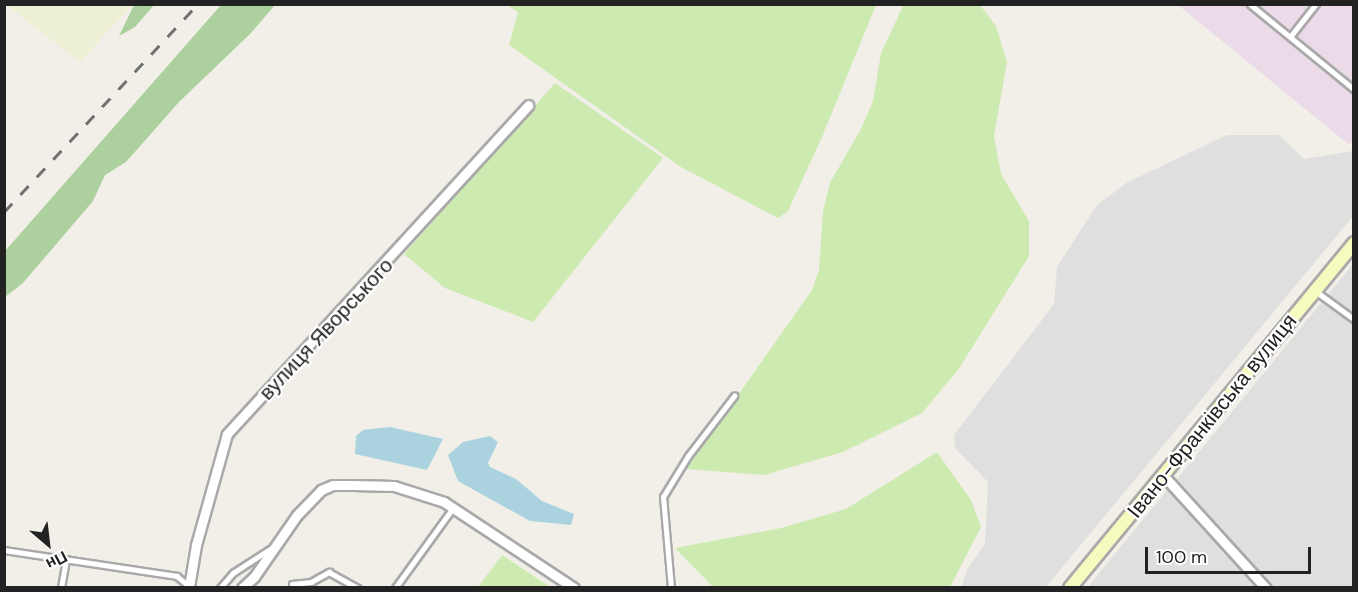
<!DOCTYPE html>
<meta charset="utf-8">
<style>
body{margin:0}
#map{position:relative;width:1358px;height:592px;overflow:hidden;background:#f2efe9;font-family:"DM Sans",sans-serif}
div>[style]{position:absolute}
.residential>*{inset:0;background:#e0dfdf}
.industrial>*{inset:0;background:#ebdbe8}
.farmland>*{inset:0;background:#eef0d5}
.grass>*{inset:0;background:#cdebb0}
.forest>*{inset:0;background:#add19e}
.water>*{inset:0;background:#aad3df}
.roads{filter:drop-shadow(2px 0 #a9a9a9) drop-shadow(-2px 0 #a9a9a9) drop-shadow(0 2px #a9a9a9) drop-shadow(0 -2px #a9a9a9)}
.lane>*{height:4.5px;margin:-2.25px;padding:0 2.25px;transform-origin:2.25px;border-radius:2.25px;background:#fff}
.street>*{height:9px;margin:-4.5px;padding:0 4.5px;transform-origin:4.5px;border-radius:4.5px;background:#fff}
.secondary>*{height:12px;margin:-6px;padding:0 6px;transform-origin:6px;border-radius:6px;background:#f7fabf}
.rail>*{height:3px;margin-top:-1.5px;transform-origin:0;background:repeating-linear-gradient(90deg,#707070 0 12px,transparent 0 24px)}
span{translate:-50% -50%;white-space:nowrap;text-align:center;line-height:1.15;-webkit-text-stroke:4.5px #fff;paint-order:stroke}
.street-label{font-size:21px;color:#222}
.frame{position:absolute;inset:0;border:6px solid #222;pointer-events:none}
.north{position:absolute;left:18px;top:514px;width:60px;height:60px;-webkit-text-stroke:4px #fff;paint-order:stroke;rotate:152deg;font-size:16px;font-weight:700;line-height:24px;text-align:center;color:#222}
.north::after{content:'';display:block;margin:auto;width:21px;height:27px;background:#222;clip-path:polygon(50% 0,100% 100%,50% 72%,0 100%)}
.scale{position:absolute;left:1145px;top:547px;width:166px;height:27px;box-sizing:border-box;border:3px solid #222;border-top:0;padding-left:8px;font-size:18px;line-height:21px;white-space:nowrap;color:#222;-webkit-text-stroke:4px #fff;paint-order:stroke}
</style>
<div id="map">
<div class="residential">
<i style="clip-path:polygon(1227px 135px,1279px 135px,1304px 159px,1353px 151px,1353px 216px,1046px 587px,961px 587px,968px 568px,985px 544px,988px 482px,955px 448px,954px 435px,1054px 304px,1057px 267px,1097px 205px,1128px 182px)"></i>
<i style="clip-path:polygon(1353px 264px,1353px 587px,1272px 587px,1177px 479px)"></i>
<i style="clip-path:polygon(1168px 489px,1172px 489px,1261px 588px,1087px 588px)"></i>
</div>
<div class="industrial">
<i style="clip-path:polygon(1178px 5px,1353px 5px,1353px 143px,1348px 144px)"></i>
</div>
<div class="farmland">
<i style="clip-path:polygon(5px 4px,132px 4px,132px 5px,80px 62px)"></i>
</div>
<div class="grass">
<i style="clip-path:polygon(904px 4px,980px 5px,996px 26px,1007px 62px,994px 136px,1001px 174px,1029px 221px,1029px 256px,958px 370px,922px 413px,843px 452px,764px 475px,686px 469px,812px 290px,819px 270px,823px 211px,830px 183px,862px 127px,873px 101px,881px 53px)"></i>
<i style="clip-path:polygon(507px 5px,876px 5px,822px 137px,788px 211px,778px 218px,681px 167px,509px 45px,518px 12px)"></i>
<i style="clip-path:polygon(555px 83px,663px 158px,533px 322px,445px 288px,404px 254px)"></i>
<i style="clip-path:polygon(937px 452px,971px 500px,981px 527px,950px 587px,713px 587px,675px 548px,781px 528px,846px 509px)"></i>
<i style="clip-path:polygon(502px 555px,550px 587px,478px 587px)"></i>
</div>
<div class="forest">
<i style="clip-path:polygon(134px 5px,154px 5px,135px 27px,119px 36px)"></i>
<i style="clip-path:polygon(221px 5px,275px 5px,251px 33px,179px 102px,126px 162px,105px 175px,93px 201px,23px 283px,5px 297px,5px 251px)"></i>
</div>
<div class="water">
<i style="clip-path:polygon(390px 427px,443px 439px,427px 470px,355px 454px,356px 436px,363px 430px)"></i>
<i style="clip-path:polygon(490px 436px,498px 442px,488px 463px,490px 467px,516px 479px,542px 501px,574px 514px,571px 525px,530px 521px,458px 481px,448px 455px,463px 442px)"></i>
</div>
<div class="roads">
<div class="lane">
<i style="left:1250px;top:4px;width:134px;rotate:39.3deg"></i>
<i style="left:1290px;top:37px;width:42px;rotate:-51.8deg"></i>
<i style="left:1317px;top:292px;width:46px;rotate:36.1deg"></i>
<i style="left:4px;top:550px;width:175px;rotate:8.5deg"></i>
<i style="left:177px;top:576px;width:14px;rotate:39deg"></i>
<i style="left:292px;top:584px;width:19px;rotate:-6deg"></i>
<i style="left:311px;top:582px;width:21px;rotate:-29deg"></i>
<i style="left:329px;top:572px;width:33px;rotate:29deg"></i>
<i style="left:61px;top:588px;width:29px;rotate:-80deg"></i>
<i style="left:220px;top:588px;width:20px;rotate:-49deg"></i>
<i style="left:233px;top:573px;width:44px;rotate:-33deg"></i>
<i style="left:395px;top:588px;width:99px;rotate:-54.1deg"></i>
<i style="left:671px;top:588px;width:91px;rotate:-95deg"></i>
<i style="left:663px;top:497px;width:48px;rotate:-58.6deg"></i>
<i style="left:688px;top:456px;width:76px;rotate:-52.5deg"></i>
</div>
<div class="street">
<i style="left:1163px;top:475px;width:153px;rotate:47.7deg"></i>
<i style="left:189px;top:587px;width:43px;rotate:-80.5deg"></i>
<i style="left:196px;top:545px;width:115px;rotate:-74.4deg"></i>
<i style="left:227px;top:434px;width:446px;rotate:-47.5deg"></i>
<i style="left:242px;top:588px;width:16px;rotate:-43deg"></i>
<i style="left:254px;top:577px;width:75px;rotate:-55.3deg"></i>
<i style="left:297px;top:515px;width:35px;rotate:-46deg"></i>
<i style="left:321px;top:490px;width:13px;rotate:-23deg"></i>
<i style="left:333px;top:485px;width:20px"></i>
<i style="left:353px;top:485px;width:41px;rotate:1.4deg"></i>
<i style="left:394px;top:486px;width:52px;rotate:17.7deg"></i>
<i style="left:444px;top:502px;width:156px;rotate:33.5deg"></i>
</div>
<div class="secondary">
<i style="left:1070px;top:588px;width:447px;rotate:-50.5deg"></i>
</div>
</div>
<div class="rail">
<i style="left:4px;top:212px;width:284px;rotate:-47deg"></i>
</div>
<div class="street-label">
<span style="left:326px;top:329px;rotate:-47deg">вулиця Яворського</span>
<span style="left:1212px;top:416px;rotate:-51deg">Івано-Франківська вулиця</span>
</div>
<div class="frame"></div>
<div class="north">Пн</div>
<div class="scale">100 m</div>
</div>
